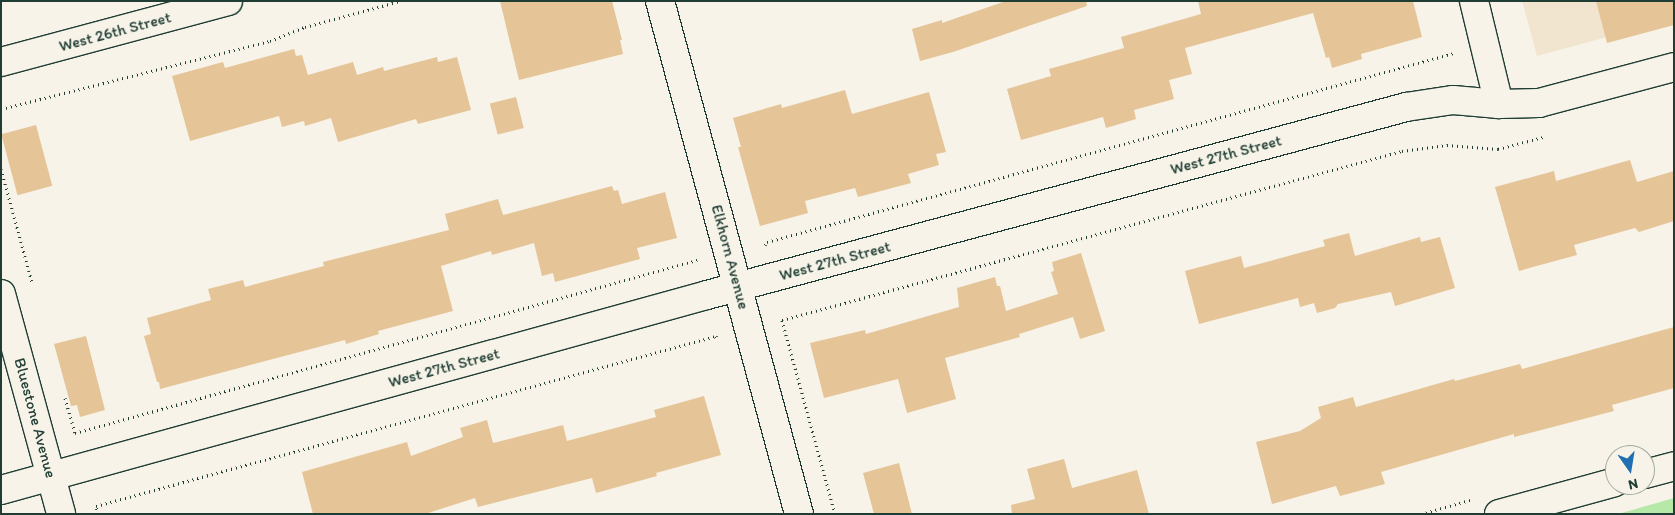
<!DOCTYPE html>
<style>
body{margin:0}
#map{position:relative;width:1675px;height:515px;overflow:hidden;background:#f7f3e8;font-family:Itim,sans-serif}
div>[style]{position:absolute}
.built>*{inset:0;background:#f2e5d0}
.green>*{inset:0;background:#b6e8a8}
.building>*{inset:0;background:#e5c497;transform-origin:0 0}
.path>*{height:3px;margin-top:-1.5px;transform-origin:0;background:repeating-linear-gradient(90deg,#1f3d34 0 1px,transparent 0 5px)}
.roads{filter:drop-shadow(1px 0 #1f3d34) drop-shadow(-1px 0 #1f3d34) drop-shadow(0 1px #1f3d34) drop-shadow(0 -1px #1f3d34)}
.minor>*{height:28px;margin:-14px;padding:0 14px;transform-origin:14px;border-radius:14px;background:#f7f3e8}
span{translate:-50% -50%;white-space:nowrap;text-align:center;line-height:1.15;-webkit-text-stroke:5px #f7f3e8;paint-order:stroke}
.street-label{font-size:16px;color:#1f3d34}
.frame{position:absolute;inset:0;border:2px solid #1f3d34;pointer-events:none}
.north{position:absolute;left:1605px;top:445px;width:50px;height:50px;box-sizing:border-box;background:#f7f3e8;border:1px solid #a1aaa0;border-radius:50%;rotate:167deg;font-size:14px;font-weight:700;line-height:20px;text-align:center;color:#1f3d34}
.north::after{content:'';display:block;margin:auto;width:18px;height:22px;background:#1f6fb2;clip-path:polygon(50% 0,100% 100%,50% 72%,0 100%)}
</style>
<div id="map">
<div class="built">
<i style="clip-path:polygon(1522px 1px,1674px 1px,1674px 19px,1537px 56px)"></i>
</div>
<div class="green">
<i style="clip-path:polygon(1674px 498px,1674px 514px,1618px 514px)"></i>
</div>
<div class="building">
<i style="clip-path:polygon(500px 1px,612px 1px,622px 40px,620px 40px,623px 54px,519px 80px)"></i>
<i style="clip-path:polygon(1006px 1px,1086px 1px,1087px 6px,953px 52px,920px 61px,912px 29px,942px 20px,942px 23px)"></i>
<i style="clip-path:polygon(1198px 1px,1413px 1px,1422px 37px,1361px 54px,1362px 59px,1332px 68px,1329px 57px,1326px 58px,1313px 13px,1185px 48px,1192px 74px,1169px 80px,1174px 99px,1134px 110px,1136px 119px,1106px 128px,1103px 117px,1021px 140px,1007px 89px,1051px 76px,1049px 69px,1124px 48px,1121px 37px,1201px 14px)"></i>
<i style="clip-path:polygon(1596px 1px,1674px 1px,1674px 25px,1607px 43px)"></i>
<i style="clip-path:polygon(294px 49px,296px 56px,302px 55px,308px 75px,353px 62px,357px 75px,383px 67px,384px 71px,437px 57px,438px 62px,457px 57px,471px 110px,418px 124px,416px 119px,338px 142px,331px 118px,305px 126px,304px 121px,282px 127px,279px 116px,190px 141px,172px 76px,223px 62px,225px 68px)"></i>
<i style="clip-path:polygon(845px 90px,852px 114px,929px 92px,946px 152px,936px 154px,939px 165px,908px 174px,911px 183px,877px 192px,858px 197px,855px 188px,805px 201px,808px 213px,760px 226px,738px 147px,741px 147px,733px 118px,781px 104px,782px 108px)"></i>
<i style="left:516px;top:97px;width:32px;height:27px;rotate:76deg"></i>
<i style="left:36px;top:125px;width:63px;height:36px;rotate:75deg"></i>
<i style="clip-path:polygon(1630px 160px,1637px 182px,1674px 171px,1674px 221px,1639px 232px,1635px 228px,1574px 245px,1577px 255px,1519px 271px,1495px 187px,1554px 171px,1556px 181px)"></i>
<i style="clip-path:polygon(612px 186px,614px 191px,618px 190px,622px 204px,665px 192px,677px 238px,637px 248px,640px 259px,555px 282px,553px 273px,542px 276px,534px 243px,492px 255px,491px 251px,441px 266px,453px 311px,378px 331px,379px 334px,346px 344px,345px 340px,160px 389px,159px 382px,157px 382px,144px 336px,151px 334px,147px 318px,211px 300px,208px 289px,243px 280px,245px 287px,324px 266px,323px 262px,449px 230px,445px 214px,498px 199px,503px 215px)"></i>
<i style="clip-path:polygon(1349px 233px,1355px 256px,1420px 237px,1421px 242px,1440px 237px,1455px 288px,1395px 306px,1391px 292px,1338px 304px,1335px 308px,1317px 313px,1314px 303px,1300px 307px,1298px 298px,1199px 324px,1185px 271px,1241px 256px,1244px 268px,1325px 246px,1323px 240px)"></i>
<i style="clip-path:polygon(1081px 253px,1105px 331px,1080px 339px,1073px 317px,1019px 334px,1020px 337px,945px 358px,956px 399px,907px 413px,898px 379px,824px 398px,810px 343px,865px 330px,866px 334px,959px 307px,957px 288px,995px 277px,997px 286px,1000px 286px,1006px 311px,1058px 294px,1051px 272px,1054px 271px,1052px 262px)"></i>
<i style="clip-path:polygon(1674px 327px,1674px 388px,1612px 405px,1614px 411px,1514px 437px,1514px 434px,1381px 472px,1385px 484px,1340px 496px,1336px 486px,1272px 504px,1256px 442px,1300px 431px,1321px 418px,1318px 407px,1353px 397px,1356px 407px,1454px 379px,1455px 381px,1520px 364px,1522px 369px)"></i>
<i style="clip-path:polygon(86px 336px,105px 410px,80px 417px,77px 405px,71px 406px,54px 344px)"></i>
<i style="clip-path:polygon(704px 396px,721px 455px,656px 473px,657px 476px,596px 493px,592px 478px,478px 507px,475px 498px,425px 514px,313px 514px,302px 472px,407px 442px,411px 456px,463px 437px,460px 428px,487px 420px,493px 443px,563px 425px,567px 441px,656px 417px,654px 410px)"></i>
<i style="clip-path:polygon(1064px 459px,1072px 488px,1137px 470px,1149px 514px,1012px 514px,1011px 505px,1035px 499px,1027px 469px)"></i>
<i style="clip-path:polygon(899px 463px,912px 514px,874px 514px,863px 473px)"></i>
</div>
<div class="path">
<i style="left:1px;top:109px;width:277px;rotate:-14.2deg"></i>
<i style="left:270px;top:41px;width:38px;rotate:-22deg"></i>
<i style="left:305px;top:27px;width:98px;rotate:-15.3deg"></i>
<i style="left:1px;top:169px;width:117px;rotate:74.7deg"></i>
<i style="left:765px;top:245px;width:4px;rotate:-56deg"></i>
<i style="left:767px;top:242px;width:713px;rotate:-15.38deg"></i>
<i style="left:65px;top:398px;width:36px;rotate:74deg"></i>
<i style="left:75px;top:433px;width:646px;rotate:-15.54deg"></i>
<i style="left:98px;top:514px;width:8px;rotate:-104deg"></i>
<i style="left:96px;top:506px;width:643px;rotate:-15.33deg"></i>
<i style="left:716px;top:336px;width:2px;rotate:63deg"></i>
<i style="left:835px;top:514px;width:201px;rotate:-105.3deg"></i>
<i style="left:782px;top:320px;width:643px;rotate:-15.25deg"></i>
<i style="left:1402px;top:151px;width:45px;rotate:-7.6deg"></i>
<i style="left:1447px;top:145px;width:51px;rotate:4.5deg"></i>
<i style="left:1498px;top:149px;width:47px;rotate:-14.9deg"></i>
<i style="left:1421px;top:514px;width:51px;rotate:-15.9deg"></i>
</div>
<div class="roads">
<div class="minor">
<i style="left:660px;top:1px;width:531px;rotate:74.84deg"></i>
<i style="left:1474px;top:1px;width:106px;rotate:76.4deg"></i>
<i style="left:1px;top:62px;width:235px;rotate:-15deg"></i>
<i style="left:1px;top:294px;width:228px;rotate:74.7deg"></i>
<i style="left:1645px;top:474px;width:30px;rotate:-15deg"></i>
<i style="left:1px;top:490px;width:732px;rotate:-15.44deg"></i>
<i style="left:707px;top:295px;width:724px;rotate:-15.05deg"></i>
<i style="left:1406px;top:107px;width:48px;rotate:-8.5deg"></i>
<i style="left:1453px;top:100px;width:46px;rotate:5deg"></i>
<i style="left:1499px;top:104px;width:40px;rotate:-1.4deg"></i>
<i style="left:1539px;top:103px;width:140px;rotate:-14.9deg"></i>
<i style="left:1499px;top:514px;width:120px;rotate:-15.4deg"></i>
</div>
</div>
<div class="street-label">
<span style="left:115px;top:32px;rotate:-15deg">West 26th Street</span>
<span style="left:1226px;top:155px;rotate:-15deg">West 27th Street</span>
<span style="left:730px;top:257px;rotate:75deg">Elkhorn Avenue</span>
<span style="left:835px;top:261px;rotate:-15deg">West 27th Street</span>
<span style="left:444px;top:368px;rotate:-15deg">West 27th Street</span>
<span style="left:35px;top:418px;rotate:75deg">Bluestone Avenue</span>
</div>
<div class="frame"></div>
<div class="north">N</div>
</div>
